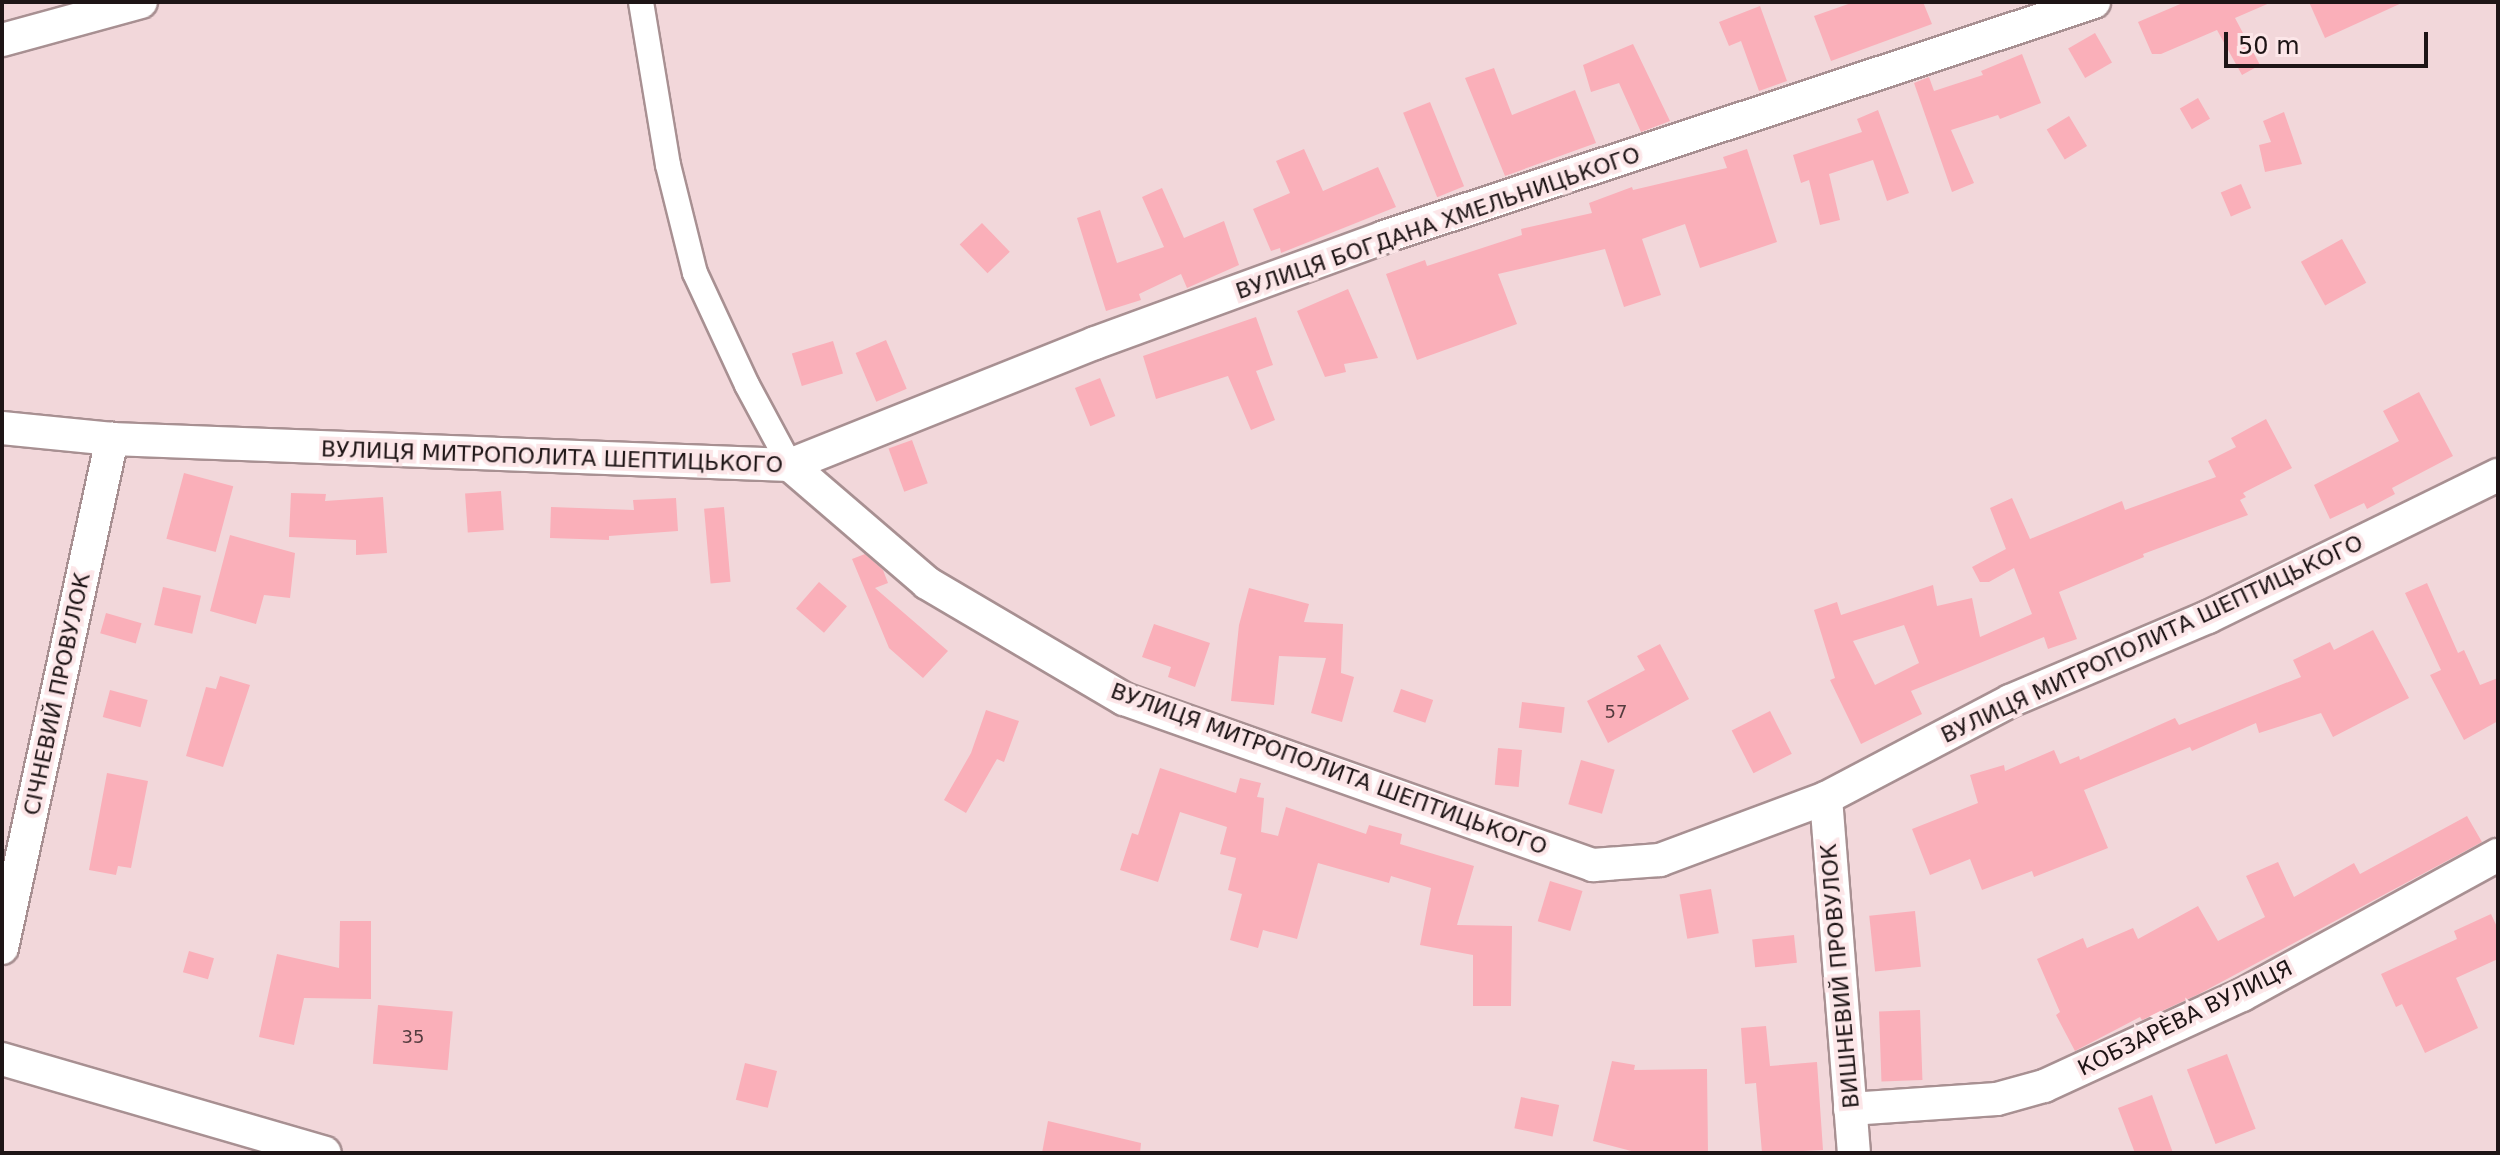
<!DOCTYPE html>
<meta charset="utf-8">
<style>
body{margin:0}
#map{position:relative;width:2500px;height:1155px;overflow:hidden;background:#f2d7da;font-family:"DejaVu Sans",sans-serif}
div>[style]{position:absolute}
.building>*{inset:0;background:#faafb9;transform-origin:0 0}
.roads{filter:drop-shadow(2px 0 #a89092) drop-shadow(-2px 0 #a89092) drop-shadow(0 2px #a89092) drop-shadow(0 -2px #a89092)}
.pedestrian>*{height:24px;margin:-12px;padding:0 12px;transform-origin:12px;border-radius:12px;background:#fff}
.minor>*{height:32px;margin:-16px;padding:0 16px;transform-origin:16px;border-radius:16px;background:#fff}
span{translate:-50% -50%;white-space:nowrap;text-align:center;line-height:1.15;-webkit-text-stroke:8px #fce6e8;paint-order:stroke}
.number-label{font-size:18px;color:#553c3f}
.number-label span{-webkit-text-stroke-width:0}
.street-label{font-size:22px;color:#1e1516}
.frame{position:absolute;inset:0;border:4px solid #1e1516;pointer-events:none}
.scale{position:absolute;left:2224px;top:32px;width:204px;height:36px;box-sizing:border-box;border:4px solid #1e1516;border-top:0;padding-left:10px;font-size:24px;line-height:28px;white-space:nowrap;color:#1e1516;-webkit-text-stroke:6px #fce6e8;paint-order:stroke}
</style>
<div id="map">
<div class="building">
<i style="clip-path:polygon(1854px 2px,1923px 2px,1932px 24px,1831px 61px,1814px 16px)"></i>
<i style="clip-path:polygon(2185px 2px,2272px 2px,2235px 18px,2260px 65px,2242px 75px,2217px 30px,2161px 54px,2152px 54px,2138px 22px)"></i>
<i style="clip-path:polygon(2309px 2px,2404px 2px,2325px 38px)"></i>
<i style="clip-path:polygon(1760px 6px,1787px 81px,1759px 91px,1741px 41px,1729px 46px,1719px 22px)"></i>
<i style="left:2095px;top:33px;width:34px;height:31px;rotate:60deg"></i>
<i style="clip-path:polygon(1633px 44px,1670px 121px,1641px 132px,1619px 83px,1591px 92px,1583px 65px)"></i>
<i style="clip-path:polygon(2022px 54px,2041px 103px,2000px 119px,1998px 115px,1951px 130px,1974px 183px,1952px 192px,1914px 83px,1929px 77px,1934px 91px,1983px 75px,1981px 71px)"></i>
<i style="clip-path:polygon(1494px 68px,1512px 115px,1575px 90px,1596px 143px,1505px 176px,1465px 78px)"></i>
<i style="left:2198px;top:98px;width:24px;height:21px;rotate:60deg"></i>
<i style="left:1430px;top:102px;width:91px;height:29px;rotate:68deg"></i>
<i style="clip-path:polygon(1878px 110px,1909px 193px,1887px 201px,1873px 160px,1829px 174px,1840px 220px,1820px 225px,1809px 180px,1801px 183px,1793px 155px,1862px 132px,1857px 119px)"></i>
<i style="clip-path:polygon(2284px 112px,2302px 164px,2265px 172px,2259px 145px,2271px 142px,2263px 121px)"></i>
<i style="left:2069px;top:116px;width:35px;height:26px;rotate:59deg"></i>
<i style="clip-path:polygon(1304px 149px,1323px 191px,1378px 167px,1396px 207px,1281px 253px,1280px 248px,1271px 251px,1253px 209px,1290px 193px,1276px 161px)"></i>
<i style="clip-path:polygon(1747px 149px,1777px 242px,1700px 268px,1685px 224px,1642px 239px,1661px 295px,1624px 307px,1605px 249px,1498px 274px,1517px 324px,1417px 360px,1386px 274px,1425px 260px,1427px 266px,1522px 235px,1521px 229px,1592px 213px,1589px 203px,1632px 187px,1633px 190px,1727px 168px,1723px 157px)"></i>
<i style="left:2241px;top:184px;width:26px;height:22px;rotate:67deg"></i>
<i style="clip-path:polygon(1162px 188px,1184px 238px,1224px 221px,1239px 265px,1187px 288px,1181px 274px,1139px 294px,1141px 300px,1106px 311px,1077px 218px,1100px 210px,1117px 263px,1164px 247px,1142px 197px)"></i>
<i style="left:982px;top:223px;width:40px;height:31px;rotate:46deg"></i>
<i style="left:2342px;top:239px;width:50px;height:47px;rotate:61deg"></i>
<i style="clip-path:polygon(1348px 289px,1378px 358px,1344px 364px,1346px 372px,1325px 377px,1297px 311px)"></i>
<i style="clip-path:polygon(1256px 317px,1273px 365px,1256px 371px,1275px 420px,1251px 430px,1228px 376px,1156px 399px,1143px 356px)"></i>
<i style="left:886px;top:340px;width:53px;height:33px;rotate:67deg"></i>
<i style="left:833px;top:341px;width:34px;height:43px;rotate:73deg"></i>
<i style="left:1100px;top:378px;width:41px;height:27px;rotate:68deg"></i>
<i style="clip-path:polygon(2419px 392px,2453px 456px,2392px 488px,2395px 494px,2367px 509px,2364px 503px,2330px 519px,2314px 485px,2399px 441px,2383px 411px)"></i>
<i style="clip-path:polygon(evenodd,2266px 419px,2292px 468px,2243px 493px,2246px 497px,2240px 500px,2248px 515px,2143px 554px,2144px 557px,2059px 592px,2077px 639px,2048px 649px,2044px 637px,1911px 691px,1922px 714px,1861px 744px,1830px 680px,1835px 678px,1814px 610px,1837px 602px,1841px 615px,1933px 585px,1937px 606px,1972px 598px,1980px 637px,2032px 614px,2014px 568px,1989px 582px,1980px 582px,1972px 567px,2006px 549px,1990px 508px,2012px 498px,2030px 539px,2122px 501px,2125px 510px,2216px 477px,2208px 461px,2236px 447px,2231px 438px,2266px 419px,1904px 625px,1919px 663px,1875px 685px,1853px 641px,1904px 625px)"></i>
<i style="left:912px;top:440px;width:46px;height:25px;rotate:70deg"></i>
<i style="left:184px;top:473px;width:51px;height:68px;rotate:15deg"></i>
<i style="left:501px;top:491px;width:39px;height:36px;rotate:86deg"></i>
<i style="clip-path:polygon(291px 493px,326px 494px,325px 501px,383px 497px,387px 553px,356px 555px,356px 540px,289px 537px)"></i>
<i style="clip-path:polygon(676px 498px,678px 531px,609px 536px,609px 540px,550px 538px,551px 507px,634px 510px,633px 500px)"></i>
<i style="left:724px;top:507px;width:75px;height:20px;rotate:85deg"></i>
<i style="clip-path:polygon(230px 535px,295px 553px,290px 598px,264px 595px,256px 624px,210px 611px)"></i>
<i style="clip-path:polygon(865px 554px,883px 570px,888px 583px,875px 588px,948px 651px,923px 678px,889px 648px,852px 559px)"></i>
<i style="left:819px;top:582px;width:37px;height:35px;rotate:41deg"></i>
<i style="clip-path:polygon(2427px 583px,2458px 653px,2464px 650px,2480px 685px,2498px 678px,2498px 721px,2464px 740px,2430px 675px,2441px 670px,2405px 593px)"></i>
<i style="left:163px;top:587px;width:39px;height:39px;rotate:13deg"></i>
<i style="clip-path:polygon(1249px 588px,1309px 604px,1304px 622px,1343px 624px,1341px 673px,1354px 677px,1342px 722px,1311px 713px,1326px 658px,1279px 656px,1274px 705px,1231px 701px,1239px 625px)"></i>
<i style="left:106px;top:613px;width:37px;height:21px;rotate:16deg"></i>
<i style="clip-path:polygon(1154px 624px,1210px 643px,1195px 687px,1168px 677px,1171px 667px,1142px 657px)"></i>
<i style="clip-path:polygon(2373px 630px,2409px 698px,2333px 737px,2321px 713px,2259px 733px,2256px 723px,2192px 751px,2190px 747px,2084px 790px,2108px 848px,2034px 877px,2032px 871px,1982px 890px,1970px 859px,1930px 875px,1912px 829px,1978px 803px,1970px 775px,2004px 765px,2005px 771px,2054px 750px,2060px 764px,2079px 756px,2080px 760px,2175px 718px,2179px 725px,2301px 677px,2293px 660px,2330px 642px,2334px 650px)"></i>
<i style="clip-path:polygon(1660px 644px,1689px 699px,1608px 743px,1587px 701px,1645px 670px,1637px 656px)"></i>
<i style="clip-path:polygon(220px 676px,250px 685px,223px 767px,186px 756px,206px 687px,216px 689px)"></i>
<i style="left:1401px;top:689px;width:34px;height:24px;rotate:19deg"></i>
<i style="left:110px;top:690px;width:39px;height:28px;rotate:15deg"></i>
<i style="left:1522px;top:702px;width:43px;height:26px;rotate:7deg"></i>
<i style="clip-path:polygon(986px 710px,1019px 721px,1004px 762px,997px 759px,966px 813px,944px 800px,971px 753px)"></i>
<i style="left:1770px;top:711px;width:48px;height:43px;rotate:63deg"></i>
<i style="left:1498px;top:748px;width:24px;height:37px;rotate:5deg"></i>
<i style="left:1581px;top:760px;width:35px;height:46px;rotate:16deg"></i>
<i style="clip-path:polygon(1160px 768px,1236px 793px,1240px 778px,1261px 783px,1257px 797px,1264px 798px,1261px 832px,1278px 836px,1286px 807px,1366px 834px,1369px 825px,1402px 834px,1400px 844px,1474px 866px,1457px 925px,1512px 926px,1511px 1006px,1473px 1006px,1473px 955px,1420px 945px,1431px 888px,1391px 876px,1389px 883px,1318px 863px,1297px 939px,1263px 930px,1258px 948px,1230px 940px,1242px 894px,1228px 890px,1236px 858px,1220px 854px,1227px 827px,1180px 812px,1158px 882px,1120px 870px,1132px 833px,1138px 835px)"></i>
<i style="clip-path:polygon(107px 773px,148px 781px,131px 868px,118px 866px,116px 875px,89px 870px)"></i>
<i style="clip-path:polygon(2467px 816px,2482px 842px,2199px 994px,2142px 1020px,2140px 1017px,2075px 1051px,2056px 1015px,2060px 1012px,2037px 959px,2083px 938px,2087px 948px,2133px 928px,2138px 939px,2198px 906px,2218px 941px,2265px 917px,2246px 876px,2278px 862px,2294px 897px,2354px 863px,2360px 874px)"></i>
<i style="left:1550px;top:881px;width:34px;height:42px;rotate:17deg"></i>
<i style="left:1711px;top:889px;width:45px;height:32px;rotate:80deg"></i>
<i style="left:1915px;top:911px;width:56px;height:46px;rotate:84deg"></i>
<i style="clip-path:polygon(2491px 914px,2498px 929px,2498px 959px,2456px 978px,2478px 1028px,2425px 1053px,2402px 1004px,2396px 1007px,2381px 974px,2457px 939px,2454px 931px)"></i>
<i style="clip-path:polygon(340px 921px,371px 921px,371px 999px,304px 998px,294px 1045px,259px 1037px,277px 954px,339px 968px)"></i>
<i style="left:1794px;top:935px;width:28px;height:42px;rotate:84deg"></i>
<i style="left:189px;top:951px;width:26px;height:22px;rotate:16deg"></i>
<i style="left:378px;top:1005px;width:75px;height:59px;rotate:5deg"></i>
<i style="left:1920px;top:1010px;width:70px;height:41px;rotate:88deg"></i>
<i style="clip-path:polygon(1766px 1026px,1770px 1066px,1817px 1062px,1823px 1150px,1762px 1153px,1756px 1083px,1745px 1084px,1741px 1028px)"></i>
<i style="left:2227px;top:1054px;width:80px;height:43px;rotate:69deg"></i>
<i style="clip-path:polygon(1612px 1061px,1635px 1065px,1634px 1070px,1707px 1069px,1708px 1153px,1639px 1153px,1593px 1141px)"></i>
<i style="left:745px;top:1063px;width:33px;height:38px;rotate:14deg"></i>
<i style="clip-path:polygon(2152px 1095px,2173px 1153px,2135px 1153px,2118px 1108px)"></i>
<i style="left:1521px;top:1097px;width:39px;height:32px;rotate:12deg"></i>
<i style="clip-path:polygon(1048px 1121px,1141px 1143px,1140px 1153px,1042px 1153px)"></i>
</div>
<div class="roads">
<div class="pedestrian">
<i style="left:641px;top:2px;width:165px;rotate:80.6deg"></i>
<i style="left:668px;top:165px;width:111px;rotate:76deg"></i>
<i style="left:695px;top:273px;width:123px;rotate:65.1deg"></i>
<i style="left:747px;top:385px;width:91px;rotate:61.7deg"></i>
</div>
<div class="minor">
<i style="left:2px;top:40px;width:144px;rotate:-15.3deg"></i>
<i style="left:2px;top:428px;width:111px;rotate:5.7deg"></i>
<i style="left:112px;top:439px;width:678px;rotate:2.2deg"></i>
<i style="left:790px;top:465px;width:181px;rotate:40.7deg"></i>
<i style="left:927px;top:583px;width:229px;rotate:30.5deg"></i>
<i style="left:1124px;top:699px;width:498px;rotate:19.5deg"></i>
<i style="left:1593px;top:865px;width:67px;rotate:-4.3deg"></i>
<i style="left:1660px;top:860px;width:177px;rotate:-20.5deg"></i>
<i style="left:1826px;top:798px;width:208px;rotate:-27.8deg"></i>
<i style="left:2010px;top:701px;width:215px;rotate:-23deg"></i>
<i style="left:2208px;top:617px;width:323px;rotate:-26.1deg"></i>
<i style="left:790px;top:465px;width:328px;rotate:-21.8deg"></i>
<i style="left:1095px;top:343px;width:308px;rotate:-20.1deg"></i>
<i style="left:1384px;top:237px;width:748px;rotate:-18.31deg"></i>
<i style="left:1826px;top:798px;width:356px;rotate:85.5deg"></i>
<i style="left:2px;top:948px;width:521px;rotate:-77.81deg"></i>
<i style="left:2px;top:1059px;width:336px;rotate:16.2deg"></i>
<i style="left:1850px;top:1109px;width:147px;rotate:-3.9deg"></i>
<i style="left:1997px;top:1099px;width:49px;rotate:-15.5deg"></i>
<i style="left:2044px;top:1086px;width:218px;rotate:-24.7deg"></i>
<i style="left:2242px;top:995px;width:292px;rotate:-28.7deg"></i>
</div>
</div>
<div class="number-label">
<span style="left:1616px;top:712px">57</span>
<span style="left:413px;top:1037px">35</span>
</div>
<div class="street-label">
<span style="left:1438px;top:223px;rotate:-19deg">ВУЛИЦЯ БОГДАНА ХМЕЛЬНИЦЬКОГО</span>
<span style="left:552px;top:457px;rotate:2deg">ВУЛИЦЯ МИТРОПОЛИТА ШЕПТИЦЬКОГО</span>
<span style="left:2152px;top:639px;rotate:-25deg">ВУЛИЦЯ МИТРОПОЛИТА ШЕПТИЦЬКОГО</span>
<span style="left:57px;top:694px;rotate:-78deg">СІЧНЕВИЙ ПРОВУЛОК</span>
<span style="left:1329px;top:769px;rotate:20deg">ВУЛИЦЯ МИТРОПОЛИТА ШЕПТИЦЬКОГО</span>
<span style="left:1840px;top:976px;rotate:-95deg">ВИШНЕВИЙ ПРОВУЛОК</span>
<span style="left:2185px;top:1018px;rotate:-26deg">КОБЗАРÈВА ВУЛИЦЯ</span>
</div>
<div class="frame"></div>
<div class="scale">50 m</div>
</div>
